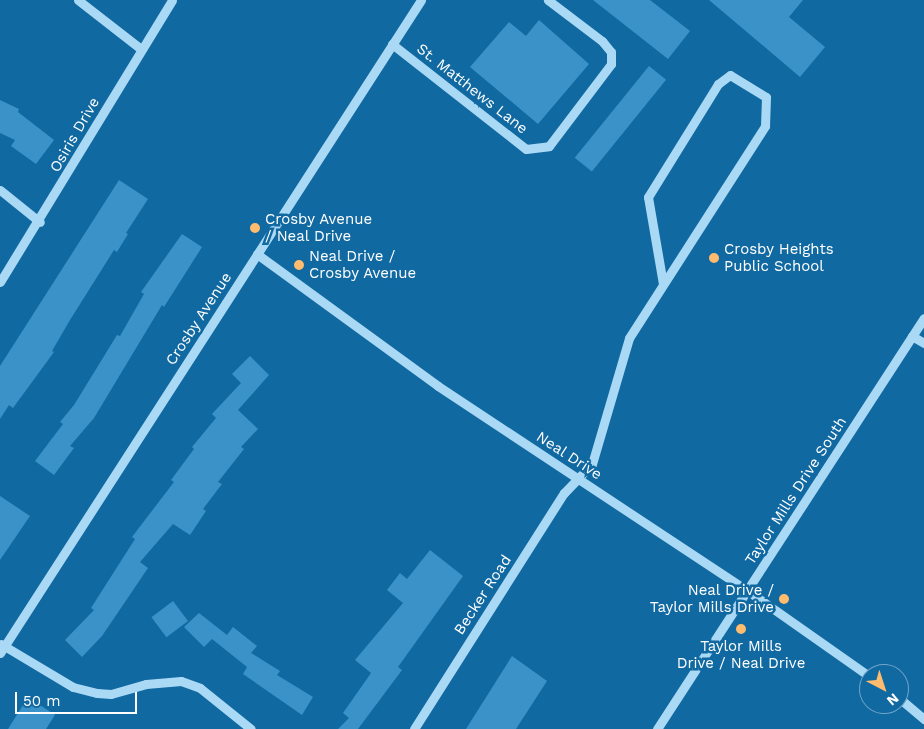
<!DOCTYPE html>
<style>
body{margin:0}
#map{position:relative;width:924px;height:729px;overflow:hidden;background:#1169a2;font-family:"Work Sans",sans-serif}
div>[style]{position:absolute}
.building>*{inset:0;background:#3a92c8;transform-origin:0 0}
.minor>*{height:9px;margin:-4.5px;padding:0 4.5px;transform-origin:4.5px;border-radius:4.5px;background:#aad9f5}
.dots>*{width:14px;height:14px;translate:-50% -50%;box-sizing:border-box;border:2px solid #1169a2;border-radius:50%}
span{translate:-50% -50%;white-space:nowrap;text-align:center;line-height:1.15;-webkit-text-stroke:5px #1169a2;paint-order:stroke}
.street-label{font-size:15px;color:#fff}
.poi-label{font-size:15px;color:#fff}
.left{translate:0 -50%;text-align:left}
.right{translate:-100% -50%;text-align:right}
.north{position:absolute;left:859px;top:664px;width:50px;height:50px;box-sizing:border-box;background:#1169a2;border:1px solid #70a5c7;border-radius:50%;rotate:140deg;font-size:14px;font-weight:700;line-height:20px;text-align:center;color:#fff}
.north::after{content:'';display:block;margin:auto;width:18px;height:22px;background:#ffbc6e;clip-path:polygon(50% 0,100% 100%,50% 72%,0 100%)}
.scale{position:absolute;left:15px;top:692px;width:122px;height:22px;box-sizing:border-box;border:2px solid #fff;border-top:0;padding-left:6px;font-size:15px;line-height:18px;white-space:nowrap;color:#fff;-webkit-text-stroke:4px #1169a2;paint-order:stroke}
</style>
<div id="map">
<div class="building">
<i style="clip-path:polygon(593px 0,650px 0,690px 31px,668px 59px)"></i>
<i style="clip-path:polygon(709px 0,803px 0,789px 17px,825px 47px,800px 77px)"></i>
<i style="clip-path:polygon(539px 20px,589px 64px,538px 124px,470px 67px,509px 22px,526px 36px)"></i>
<i style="left:649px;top:66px;width:22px;height:118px;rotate:39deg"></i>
<i style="clip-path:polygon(0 100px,19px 109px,18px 112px,54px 140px,36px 164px,11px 146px,15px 140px,0 133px)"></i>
<i style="clip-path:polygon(119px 180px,148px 199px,126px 233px,128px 234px,117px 252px,114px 250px,70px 320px,52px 351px,54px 352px,13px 408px,9px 405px,0 419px,0 366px)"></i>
<i style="clip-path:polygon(182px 234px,202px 247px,164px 307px,162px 305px,94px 418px,70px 446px,74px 448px,54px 475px,35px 461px,63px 424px,60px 422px,74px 405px,117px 335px,120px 336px,144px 294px,141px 292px)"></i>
<i style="clip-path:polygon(250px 356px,269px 375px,238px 410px,258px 429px,241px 447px,244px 449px,218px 482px,222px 484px,203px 509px,206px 511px,190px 535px,173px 524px,140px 562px,148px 568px,102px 636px,82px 657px,65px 640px,94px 610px,91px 608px,135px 539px,132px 537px,174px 482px,171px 480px,194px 449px,192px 447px,216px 418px,212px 414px,241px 383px,232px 374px)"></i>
<i style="clip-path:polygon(0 496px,30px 516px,0 560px)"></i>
<i style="clip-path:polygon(430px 550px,463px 576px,398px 667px,402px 670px,358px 729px,338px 729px,349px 718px,343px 713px,371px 673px,355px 660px,403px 603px,387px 590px,400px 573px,407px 579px)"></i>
<i style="left:173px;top:601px;width:25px;height:27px;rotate:53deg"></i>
<i style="clip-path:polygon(199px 613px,227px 635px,233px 627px,257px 646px,251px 653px,280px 671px,277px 675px,313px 697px,302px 715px,243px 674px,247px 667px,212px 639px,204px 647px,184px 627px)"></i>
<i style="clip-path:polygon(512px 656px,547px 681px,516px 729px,466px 729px)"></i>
<i style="clip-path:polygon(28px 697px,55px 715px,46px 729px,8px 729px)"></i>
</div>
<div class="minor">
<i style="left:78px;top:0;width:80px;rotate:37.9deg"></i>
<i style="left:392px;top:44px;width:170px;rotate:38.1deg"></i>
<i style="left:526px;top:149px;width:23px;rotate:-7deg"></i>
<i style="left:549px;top:146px;width:103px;rotate:-52.9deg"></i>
<i style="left:611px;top:64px;width:12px;rotate:-90deg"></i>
<i style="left:611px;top:52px;width:14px;rotate:-129deg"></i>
<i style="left:602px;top:41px;width:68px;rotate:-142.8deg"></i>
<i style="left:0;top:190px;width:51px;rotate:38.7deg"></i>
<i style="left:257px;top:254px;width:224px;rotate:36.1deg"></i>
<i style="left:438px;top:386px;width:372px;rotate:33.5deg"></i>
<i style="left:748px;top:591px;width:148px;rotate:35.1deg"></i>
<i style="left:0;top:282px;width:330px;rotate:-58.6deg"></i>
<i style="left:912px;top:336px;width:14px;rotate:30deg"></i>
<i style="left:1px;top:644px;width:84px;rotate:30.8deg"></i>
<i style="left:73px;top:687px;width:25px;rotate:14deg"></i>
<i style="left:97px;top:693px;width:14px;rotate:4deg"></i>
<i style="left:111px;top:694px;width:36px;rotate:-16deg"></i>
<i style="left:146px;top:684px;width:35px;rotate:-5deg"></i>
<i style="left:181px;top:681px;width:20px;rotate:20deg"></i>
<i style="left:200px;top:688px;width:65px;rotate:38.8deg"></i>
<i style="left:0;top:653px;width:777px;rotate:-57.19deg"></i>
<i style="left:899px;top:698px;width:33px;rotate:40deg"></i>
<i style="left:414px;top:729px;width:280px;rotate:-57.6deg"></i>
<i style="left:564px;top:493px;width:40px;rotate:-46deg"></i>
<i style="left:592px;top:464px;width:131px;rotate:-73.6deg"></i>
<i style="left:629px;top:338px;width:252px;rotate:-57.3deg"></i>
<i style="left:765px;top:126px;width:29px;rotate:-88deg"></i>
<i style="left:766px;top:97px;width:42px;rotate:-148.6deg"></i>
<i style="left:730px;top:75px;width:15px;rotate:143deg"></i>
<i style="left:718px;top:84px;width:133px;rotate:121.8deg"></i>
<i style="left:648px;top:197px;width:88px;rotate:80.2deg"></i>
<i style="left:657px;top:729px;width:490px;rotate:-57deg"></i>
</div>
<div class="dots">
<i style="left:255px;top:228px;background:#ffbc6e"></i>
<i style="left:714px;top:258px;background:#ffbc6e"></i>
<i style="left:299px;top:265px;background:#ffbc6e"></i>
<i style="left:784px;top:599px;background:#ffbc6e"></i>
<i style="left:741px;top:629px;background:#ffbc6e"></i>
</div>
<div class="street-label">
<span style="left:472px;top:89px;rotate:38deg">St. Matthews Lane</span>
<span style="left:75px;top:135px;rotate:-60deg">Osiris Drive</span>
<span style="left:199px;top:319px;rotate:-57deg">Crosby Avenue</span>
<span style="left:569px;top:456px;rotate:33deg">Neal Drive</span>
<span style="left:796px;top:491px;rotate:-57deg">Taylor Mills Drive South</span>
<span style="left:483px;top:595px;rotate:-57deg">Becker Road</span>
</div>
<div class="poi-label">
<span class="left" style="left:265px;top:228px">Crosby Avenue<br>/ Neal Drive</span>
<span class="left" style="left:724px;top:258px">Crosby Heights<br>Public School</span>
<span class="left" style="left:309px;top:265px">Neal Drive /<br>Crosby Avenue</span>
<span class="right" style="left:774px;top:599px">Neal Drive /<br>Taylor Mills Drive</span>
<span style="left:741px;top:655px">Taylor Mills<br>Drive / Neal Drive</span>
</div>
<div class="north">N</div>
<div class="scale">50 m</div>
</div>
